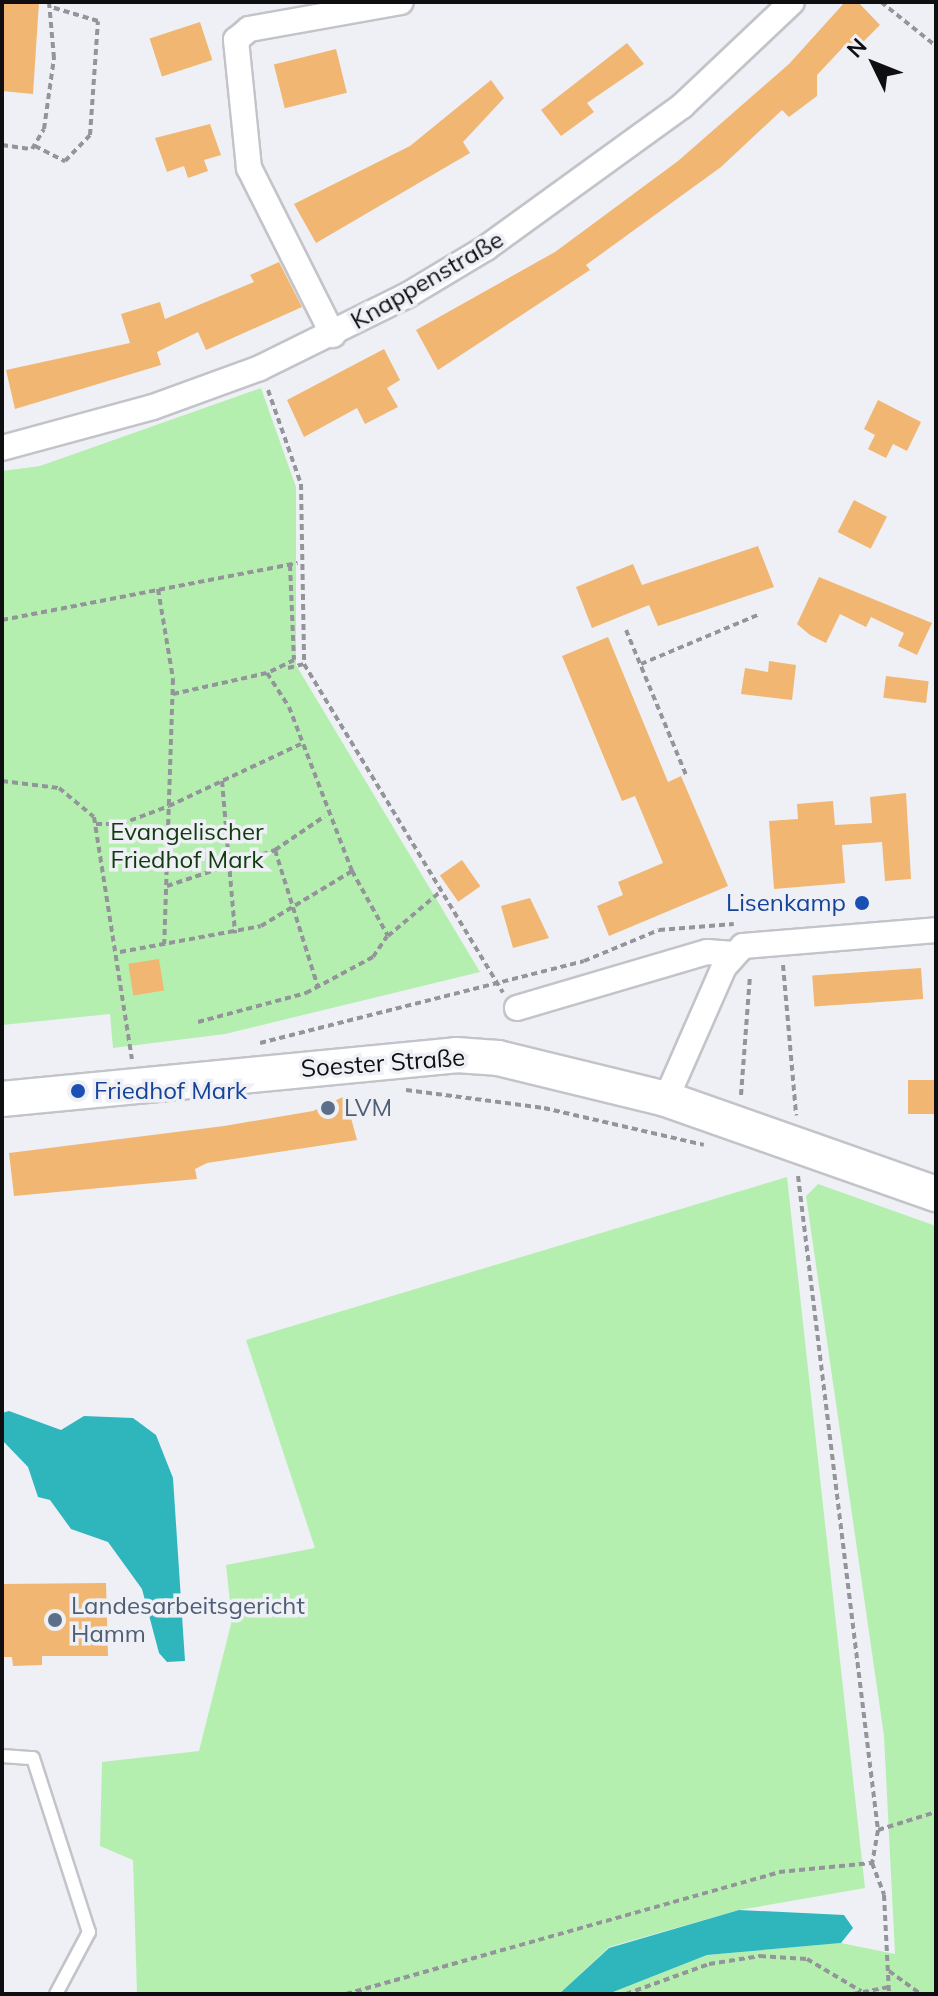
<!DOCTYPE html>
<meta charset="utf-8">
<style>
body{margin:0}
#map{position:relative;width:938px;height:1996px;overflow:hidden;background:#eef0f6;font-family:Mulish,sans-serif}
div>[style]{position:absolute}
.green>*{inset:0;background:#b5efaf}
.water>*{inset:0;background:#2fb6bd}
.building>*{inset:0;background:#f1b671;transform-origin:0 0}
.path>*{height:4px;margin-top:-2px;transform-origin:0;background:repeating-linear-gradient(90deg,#94959a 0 6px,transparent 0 10px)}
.roads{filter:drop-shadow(2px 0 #c2c4c9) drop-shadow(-2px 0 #c2c4c9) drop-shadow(0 2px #c2c4c9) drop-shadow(0 -2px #c2c4c9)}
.lane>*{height:12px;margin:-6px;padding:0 6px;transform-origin:6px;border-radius:6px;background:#fff}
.street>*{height:24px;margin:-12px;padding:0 12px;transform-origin:12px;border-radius:12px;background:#fff}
.secondary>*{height:34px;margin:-17px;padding:0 17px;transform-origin:17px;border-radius:17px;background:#fff}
.dots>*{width:22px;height:22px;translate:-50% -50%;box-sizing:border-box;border:4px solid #eef0f6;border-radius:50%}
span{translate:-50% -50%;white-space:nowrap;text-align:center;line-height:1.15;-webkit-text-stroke:7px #eef0f6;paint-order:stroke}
.street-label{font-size:24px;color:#0f0f11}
.park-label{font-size:24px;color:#113a0e}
.transit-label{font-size:24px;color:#164399}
.right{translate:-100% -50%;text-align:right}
.left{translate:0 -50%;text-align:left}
.service-label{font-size:24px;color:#4e5e75}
.frame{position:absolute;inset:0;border:4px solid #0f0f11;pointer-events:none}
.north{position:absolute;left:834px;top:24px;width:80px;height:80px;-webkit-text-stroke:6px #eef0f6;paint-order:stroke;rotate:313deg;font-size:22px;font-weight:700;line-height:32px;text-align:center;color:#0f0f11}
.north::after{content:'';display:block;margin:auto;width:28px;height:36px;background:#0f0f11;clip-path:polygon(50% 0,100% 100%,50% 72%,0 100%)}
</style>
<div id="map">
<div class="green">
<i style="clip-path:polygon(261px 388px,296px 487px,296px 665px,480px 972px,225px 1034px,113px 1048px,110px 1014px,2px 1025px,2px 471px,40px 466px)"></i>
<i style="clip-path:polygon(787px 1177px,865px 1888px,739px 1910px,609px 1947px,559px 1994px,137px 1994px,133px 1860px,100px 1846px,102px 1762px,199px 1751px,232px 1620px,226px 1565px,315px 1548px,246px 1340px)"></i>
<i style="clip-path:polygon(818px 1184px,936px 1226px,936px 1994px,608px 1994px,707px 1955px,841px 1943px,895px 1954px,884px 1736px,806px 1196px)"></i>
</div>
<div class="water">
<i style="clip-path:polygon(9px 1411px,61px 1430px,84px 1416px,133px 1418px,156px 1435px,173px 1478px,185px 1661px,167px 1662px,159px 1653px,142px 1589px,108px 1542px,71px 1529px,50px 1500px,38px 1497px,28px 1467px,2px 1440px,2px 1413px)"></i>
<i style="clip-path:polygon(739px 1910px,844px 1915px,853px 1928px,841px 1943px,707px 1955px,608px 1994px,559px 1994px,609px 1948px)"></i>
</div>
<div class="building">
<i style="clip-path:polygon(2px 2px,39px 2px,33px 94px,2px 91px)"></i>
<i style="clip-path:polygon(845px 2px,858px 2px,880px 25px,855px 50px,848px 42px,817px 75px,817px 96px,789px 117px,782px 110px,721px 167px,586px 265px,590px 270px,438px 370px,416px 330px,555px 252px,678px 161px,789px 64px)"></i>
<i style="left:200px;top:22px;width:40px;height:53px;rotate:72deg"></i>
<i style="clip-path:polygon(627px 43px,644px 64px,587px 103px,594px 112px,561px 136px,541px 110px)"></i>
<i style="left:336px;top:49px;width:45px;height:64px;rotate:76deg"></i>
<i style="clip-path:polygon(491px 80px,504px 98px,463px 142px,470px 153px,316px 243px,294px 204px,410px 146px)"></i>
<i style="clip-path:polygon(210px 124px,221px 155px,204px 160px,208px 171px,188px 178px,184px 166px,167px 172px,155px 138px)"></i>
<i style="clip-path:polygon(279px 262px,302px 307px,206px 350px,198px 332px,157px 352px,161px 365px,15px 409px,6px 370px,130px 343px,121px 314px,160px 302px,165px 319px,254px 282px,250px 275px)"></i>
<i style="clip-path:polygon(384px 349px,400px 380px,387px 388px,398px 407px,365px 424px,357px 408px,304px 437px,287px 400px)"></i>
<i style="clip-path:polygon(878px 400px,921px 422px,907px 451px,893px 444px,886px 458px,868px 449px,875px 435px,864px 429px)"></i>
<i style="left:854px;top:500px;width:37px;height:36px;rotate:27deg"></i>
<i style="clip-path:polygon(758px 546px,774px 587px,658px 626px,649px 605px,592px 628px,576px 587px,633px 564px,642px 585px)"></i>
<i style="clip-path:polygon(819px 577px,932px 623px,917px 655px,898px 646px,904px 633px,871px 617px,866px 627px,840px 614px,826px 643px,810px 635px,797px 624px)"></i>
<i style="clip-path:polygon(608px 637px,668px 782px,681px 776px,728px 886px,609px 936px,597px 906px,623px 895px,618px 882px,663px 863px,635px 796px,622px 801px,562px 656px)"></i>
<i style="clip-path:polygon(769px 661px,796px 665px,792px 700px,741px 694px,745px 668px,768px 672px)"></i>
<i style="left:886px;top:676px;width:43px;height:22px;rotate:7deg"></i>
<i style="clip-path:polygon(906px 793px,911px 879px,885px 881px,882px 842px,842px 845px,845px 883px,774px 889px,769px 821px,798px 819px,797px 804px,833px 801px,835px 825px,872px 823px,870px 797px)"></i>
<i style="left:462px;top:860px;width:32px;height:27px;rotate:55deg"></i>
<i style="clip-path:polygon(530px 898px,549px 938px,513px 948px,501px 906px)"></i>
<i style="left:159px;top:959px;width:32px;height:31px;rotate:81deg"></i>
<i style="left:921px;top:968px;width:31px;height:109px;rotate:86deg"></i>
<i style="left:936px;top:1080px;width:34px;height:28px;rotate:90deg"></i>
<i style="clip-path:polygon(345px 1096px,357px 1140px,207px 1163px,195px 1169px,197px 1179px,14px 1196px,9px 1153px,224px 1126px,313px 1111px)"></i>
<i style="clip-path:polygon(106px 1583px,108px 1656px,42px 1656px,42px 1665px,13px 1666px,12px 1657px,2px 1657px,2px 1584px)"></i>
</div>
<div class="path">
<i style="left:881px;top:2px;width:70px;rotate:38.7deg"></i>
<i style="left:2px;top:145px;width:30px;rotate:8deg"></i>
<i style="left:32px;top:149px;width:23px;rotate:-59deg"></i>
<i style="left:44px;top:129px;width:72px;rotate:-82deg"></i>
<i style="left:54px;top:58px;width:56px;rotate:-95.1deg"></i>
<i style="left:35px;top:146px;width:34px;rotate:27deg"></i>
<i style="left:65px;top:161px;width:36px;rotate:-46deg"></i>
<i style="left:90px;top:135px;width:114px;rotate:-86deg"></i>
<i style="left:98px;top:21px;width:49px;rotate:-163.4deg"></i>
<i style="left:268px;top:390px;width:100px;rotate:70.7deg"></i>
<i style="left:301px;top:484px;width:180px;rotate:89deg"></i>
<i style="left:304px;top:664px;width:384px;rotate:58.8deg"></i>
<i style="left:290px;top:565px;width:95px;rotate:87.6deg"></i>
<i style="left:294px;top:660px;width:30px;rotate:154deg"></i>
<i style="left:267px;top:673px;width:40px;rotate:57.1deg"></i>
<i style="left:289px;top:707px;width:176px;rotate:69deg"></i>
<i style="left:158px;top:589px;width:91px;rotate:80.5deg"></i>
<i style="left:173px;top:679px;width:265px;rotate:91.9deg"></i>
<i style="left:2px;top:620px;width:301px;rotate:-10.9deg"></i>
<i style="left:626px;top:630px;width:157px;rotate:67.5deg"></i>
<i style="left:641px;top:664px;width:129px;rotate:-22.8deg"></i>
<i style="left:288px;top:668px;width:16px;rotate:-14deg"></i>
<i style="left:173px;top:694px;width:96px;rotate:-12.6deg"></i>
<i style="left:2px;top:781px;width:57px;rotate:7deg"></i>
<i style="left:59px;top:788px;width:45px;rotate:39.6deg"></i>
<i style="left:94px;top:817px;width:245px;rotate:81.1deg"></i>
<i style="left:222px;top:781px;width:153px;rotate:85.1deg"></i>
<i style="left:96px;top:824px;width:25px"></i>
<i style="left:121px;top:824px;width:51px;rotate:-20.6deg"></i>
<i style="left:169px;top:806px;width:148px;rotate:-25.2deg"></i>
<i style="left:275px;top:850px;width:144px;rotate:72.6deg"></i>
<i style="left:167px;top:886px;width:114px;rotate:-18.4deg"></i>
<i style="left:275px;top:850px;width:60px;rotate:-34.2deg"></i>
<i style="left:120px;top:952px;width:143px;rotate:-10.4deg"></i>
<i style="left:261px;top:926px;width:106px;rotate:-31.1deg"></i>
<i style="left:352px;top:871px;width:74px;rotate:61deg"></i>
<i style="left:388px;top:936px;width:70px;rotate:-40.3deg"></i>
<i style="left:783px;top:965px;width:151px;rotate:85deg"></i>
<i style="left:198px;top:1022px;width:112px;rotate:-15deg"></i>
<i style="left:306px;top:993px;width:76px;rotate:-28.2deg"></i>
<i style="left:373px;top:957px;width:25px;rotate:-56deg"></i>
<i style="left:260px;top:1043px;width:334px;rotate:-14.2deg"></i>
<i style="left:584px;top:961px;width:81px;rotate:-22.5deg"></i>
<i style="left:659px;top:930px;width:75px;rotate:-4.6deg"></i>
<i style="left:406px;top:1090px;width:139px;rotate:7.4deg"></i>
<i style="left:544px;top:1108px;width:164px;rotate:13deg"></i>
<i style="left:741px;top:1095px;width:119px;rotate:-85.7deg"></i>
<i style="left:798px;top:1176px;width:659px;rotate:83.03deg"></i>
<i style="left:878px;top:1830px;width:34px;rotate:100deg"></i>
<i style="left:872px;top:1863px;width:34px;rotate:69deg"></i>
<i style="left:884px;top:1895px;width:99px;rotate:87.1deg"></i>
<i style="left:878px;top:1830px;width:61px;rotate:-17.2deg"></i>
<i style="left:889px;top:1971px;width:39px;rotate:36deg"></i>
<i style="left:346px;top:1994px;width:450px;rotate:-15.7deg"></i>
<i style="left:779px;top:1872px;width:93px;rotate:-5.5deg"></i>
<i style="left:626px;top:1994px;width:88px;rotate:-19.9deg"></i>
<i style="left:709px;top:1964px;width:52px;rotate:-8.9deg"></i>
<i style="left:760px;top:1956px;width:47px;rotate:3.7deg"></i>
<i style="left:807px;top:1959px;width:63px;rotate:30.7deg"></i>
<i style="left:853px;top:1994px;width:36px;rotate:-11deg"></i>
</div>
<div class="roads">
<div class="lane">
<i style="left:2px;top:1756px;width:31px;rotate:4deg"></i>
<i style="left:33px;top:1758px;width:183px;rotate:72.2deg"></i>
<i style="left:89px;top:1932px;width:70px;rotate:118deg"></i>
</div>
<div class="street">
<i style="left:333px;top:335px;width:187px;rotate:-116.7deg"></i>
<i style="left:249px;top:168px;width:129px;rotate:-95.8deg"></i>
<i style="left:236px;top:40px;width:17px;rotate:-40deg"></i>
<i style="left:249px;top:29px;width:154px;rotate:-10.1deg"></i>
<i style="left:2px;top:448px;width:156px;rotate:-15.2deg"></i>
<i style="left:153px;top:407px;width:114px;rotate:-20deg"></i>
<i style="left:260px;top:368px;width:163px;rotate:-26.3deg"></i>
<i style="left:406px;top:296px;width:93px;rotate:-31deg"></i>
<i style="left:486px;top:248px;width:242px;rotate:-35.9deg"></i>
<i style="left:682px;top:106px;width:151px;rotate:-43.4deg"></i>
<i style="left:517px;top:1008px;width:198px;rotate:-16.4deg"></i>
<i style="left:707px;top:952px;width:27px;rotate:4deg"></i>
<i style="left:666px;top:1099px;width:144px;rotate:-66.3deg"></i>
<i style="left:724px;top:967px;width:28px;rotate:-48deg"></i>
<i style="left:743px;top:946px;width:194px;rotate:-4.7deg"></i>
</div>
<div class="secondary">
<i style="left:2px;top:1099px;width:456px;rotate:-5.5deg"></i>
<i style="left:456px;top:1055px;width:42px;rotate:4.1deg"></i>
<i style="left:498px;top:1058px;width:173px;rotate:13.7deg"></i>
<i style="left:666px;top:1099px;width:286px;rotate:19.4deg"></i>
</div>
</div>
<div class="dots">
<i style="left:862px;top:903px;background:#1a4fb4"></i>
<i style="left:78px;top:1091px;background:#1a4fb4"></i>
<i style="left:328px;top:1108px;background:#5c6f8a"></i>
<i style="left:55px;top:1620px;background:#5c6f8a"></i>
</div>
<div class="street-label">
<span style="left:427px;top:280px;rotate:-30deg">Knappenstraße</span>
<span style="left:383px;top:1063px;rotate:-4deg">Soester Straße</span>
</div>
<div class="park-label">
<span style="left:187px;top:846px">Evangelischer<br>Friedhof Mark</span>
</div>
<div class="transit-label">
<span class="right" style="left:846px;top:903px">Lisenkamp</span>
<span class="left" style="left:94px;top:1091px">Friedhof Mark</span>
</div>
<div class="service-label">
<span class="left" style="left:344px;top:1108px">LVM</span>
<span class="left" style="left:71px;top:1620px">Landesarbeitsgericht<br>Hamm</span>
</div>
<div class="frame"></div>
<div class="north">N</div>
</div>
